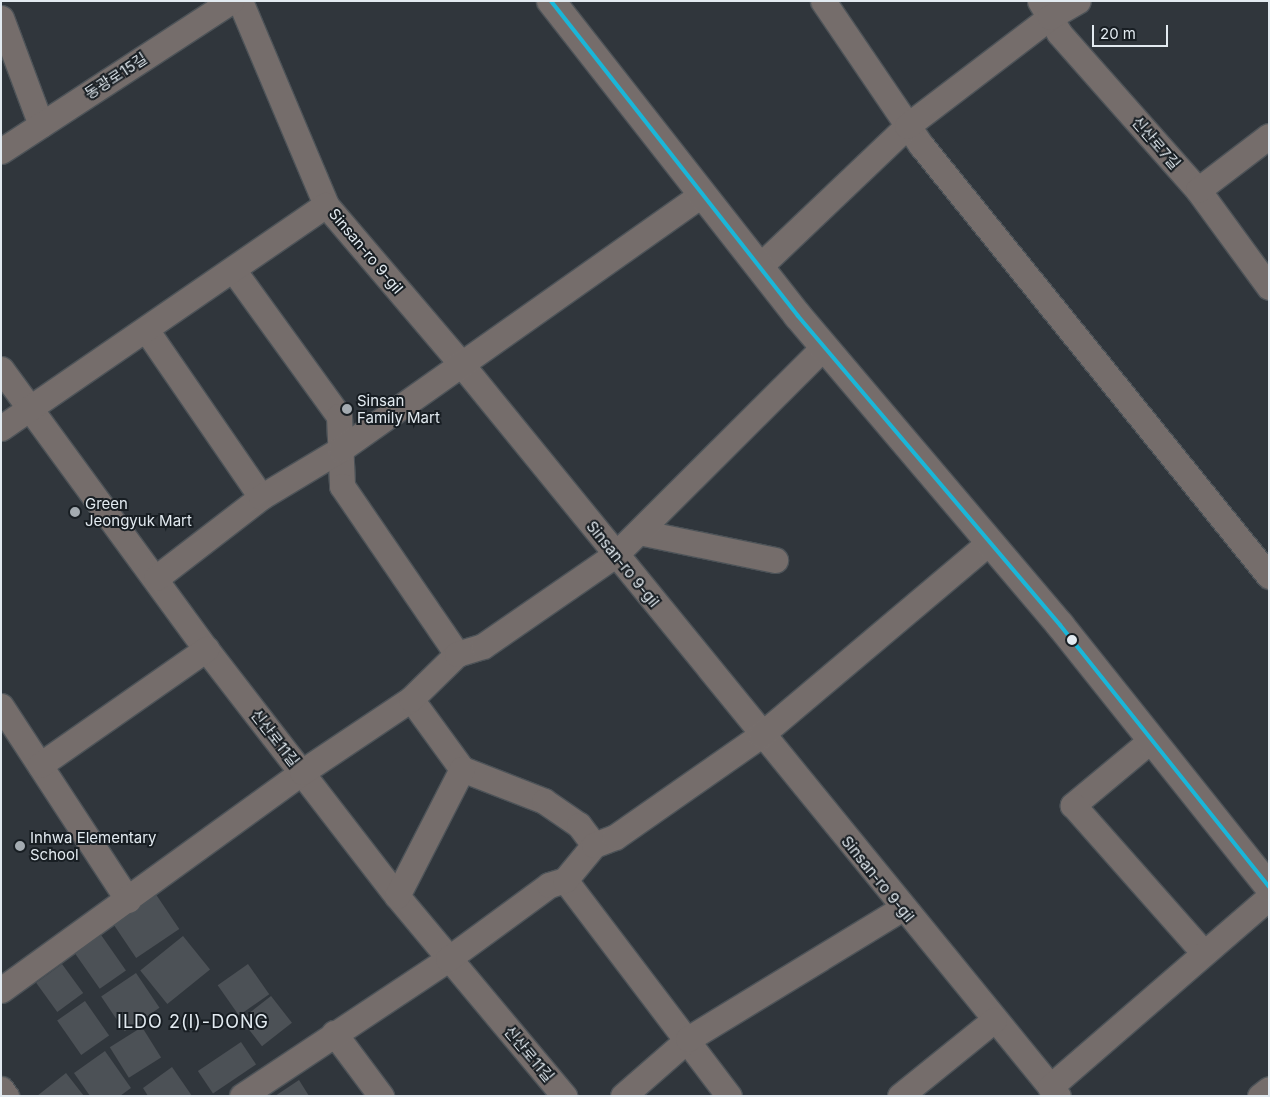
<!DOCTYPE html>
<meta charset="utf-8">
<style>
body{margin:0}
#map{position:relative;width:1270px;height:1097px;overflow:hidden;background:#30363c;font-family:Inter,"Noto Sans KR",sans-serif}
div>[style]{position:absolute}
.building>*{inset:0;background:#4c5156;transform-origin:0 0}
.roads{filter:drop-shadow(1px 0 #4d5358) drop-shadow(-1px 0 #4d5358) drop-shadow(0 1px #4d5358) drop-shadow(0 -1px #4d5358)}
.minor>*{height:25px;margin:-12.5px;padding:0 12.5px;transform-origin:12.5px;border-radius:12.5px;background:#756d6b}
.tertiary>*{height:28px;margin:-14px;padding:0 14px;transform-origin:14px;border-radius:14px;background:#756d6b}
.bus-1>*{height:4px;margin:-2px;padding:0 2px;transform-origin:2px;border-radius:2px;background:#1ab6d8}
.dots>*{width:14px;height:14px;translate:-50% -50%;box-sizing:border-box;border:2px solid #181e23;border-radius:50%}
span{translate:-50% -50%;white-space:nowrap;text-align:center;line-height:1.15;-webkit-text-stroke:4px #181e23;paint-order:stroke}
.street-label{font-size:15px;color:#e2eaf0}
.poi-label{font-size:15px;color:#e2eaf0}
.left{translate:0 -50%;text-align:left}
.quarter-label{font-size:18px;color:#e2eaf0;letter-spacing:1px}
.frame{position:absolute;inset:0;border:2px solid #e2eaf0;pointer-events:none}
.scale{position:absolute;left:1092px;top:25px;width:76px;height:22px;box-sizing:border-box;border:2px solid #e2eaf0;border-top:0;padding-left:6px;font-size:15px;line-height:18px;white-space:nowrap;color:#e2eaf0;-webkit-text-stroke:4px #181e23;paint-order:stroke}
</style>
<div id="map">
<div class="building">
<i style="left:153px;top:890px;width:47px;height:52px;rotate:56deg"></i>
<i style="left:99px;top:932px;width:47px;height:32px;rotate:55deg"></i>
<i style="left:183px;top:936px;width:43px;height:55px;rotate:51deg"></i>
<i style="left:62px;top:964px;width:36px;height:32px;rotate:54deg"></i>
<i style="left:248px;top:964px;width:37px;height:37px;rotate:55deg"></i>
<i style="left:136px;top:973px;width:42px;height:42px;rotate:56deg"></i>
<i style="left:271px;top:996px;width:34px;height:38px;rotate:52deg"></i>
<i style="left:85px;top:1001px;width:42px;height:34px;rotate:55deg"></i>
<i style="left:142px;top:1027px;width:36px;height:38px;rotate:58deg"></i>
<i style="left:241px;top:1042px;width:27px;height:52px;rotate:56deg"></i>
<i style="clip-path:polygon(105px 1051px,131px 1088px,120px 1096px,90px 1096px,74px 1073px)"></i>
<i style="clip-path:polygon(172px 1067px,192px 1096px,148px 1096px,143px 1088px)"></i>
<i style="clip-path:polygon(66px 1073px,84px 1096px,37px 1096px)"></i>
<i style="clip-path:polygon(299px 1080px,309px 1096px,275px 1096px)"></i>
</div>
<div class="roads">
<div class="minor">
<i style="left:240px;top:1px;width:221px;rotate:67.1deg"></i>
<i style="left:326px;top:205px;width:210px;rotate:49.6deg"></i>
<i style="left:462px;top:365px;width:943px;rotate:50.81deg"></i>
<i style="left:823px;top:1px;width:174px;rotate:55.8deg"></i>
<i style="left:921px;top:145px;width:554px;rotate:51.08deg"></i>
<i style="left:1040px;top:1px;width:37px;rotate:59deg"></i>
<i style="left:1059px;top:33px;width:210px;rotate:48.5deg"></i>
<i style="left:1198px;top:190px;width:120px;rotate:53.8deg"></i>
<i style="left:1px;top:18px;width:114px;rotate:69.5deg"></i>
<i style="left:1px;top:151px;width:275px;rotate:-33.1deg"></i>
<i style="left:1198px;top:190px;width:89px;rotate:-37.3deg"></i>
<i style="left:759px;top:267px;width:204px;rotate:-43.6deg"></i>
<i style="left:907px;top:126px;width:180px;rotate:-37.3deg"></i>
<i style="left:1050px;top:17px;width:32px;rotate:-30deg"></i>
<i style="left:234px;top:271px;width:179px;rotate:54.1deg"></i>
<i style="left:339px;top:416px;width:70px;rotate:87.5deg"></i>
<i style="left:342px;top:486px;width:204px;rotate:55.6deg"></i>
<i style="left:147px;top:331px;width:201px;rotate:55.5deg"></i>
<i style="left:1px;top:369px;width:347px;rotate:53.8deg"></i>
<i style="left:206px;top:649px;width:312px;rotate:52.3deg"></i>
<i style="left:397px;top:896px;width:261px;rotate:50.1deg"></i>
<i style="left:1px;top:428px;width:394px;rotate:-34.5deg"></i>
<i style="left:639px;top:532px;width:139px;rotate:11.6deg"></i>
<i style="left:156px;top:578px;width:133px;rotate:-37.6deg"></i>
<i style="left:261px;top:497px;width:93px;rotate:-31deg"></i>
<i style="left:341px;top:449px;width:441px;rotate:-35.2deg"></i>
<i style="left:411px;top:699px;width:87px;rotate:53.9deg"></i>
<i style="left:462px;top:769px;width:88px;rotate:21.3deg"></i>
<i style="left:544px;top:801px;width:42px;rotate:34.4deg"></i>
<i style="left:579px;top:825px;width:25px;rotate:53deg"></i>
<i style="left:1px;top:706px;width:232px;rotate:56.8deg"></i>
<i style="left:1151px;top:740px;width:102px;rotate:140.2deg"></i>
<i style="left:1073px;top:805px;width:196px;rotate:48.5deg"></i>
<i style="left:40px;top:765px;width:203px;rotate:-34.9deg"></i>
<i style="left:565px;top:880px;width:271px;rotate:52.8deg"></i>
<i style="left:397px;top:896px;width:143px;rotate:-62.9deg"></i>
<i style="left:1px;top:990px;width:372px;rotate:-35.9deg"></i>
<i style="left:302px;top:772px;width:131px;rotate:-33.8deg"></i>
<i style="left:411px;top:699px;width:64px;rotate:-44.4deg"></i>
<i style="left:457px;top:654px;width:27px;rotate:-17deg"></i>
<i style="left:483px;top:646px;width:160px;rotate:-34.6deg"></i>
<i style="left:615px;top:555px;width:295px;rotate:-44.9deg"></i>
<i style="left:334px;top:1033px;width:79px;rotate:53.3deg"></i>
<i style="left:1050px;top:1087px;width:290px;rotate:-40.9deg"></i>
<i style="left:1px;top:1089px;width:9px;rotate:54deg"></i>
<i style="left:242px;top:1096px;width:247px;rotate:-33.6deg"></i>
<i style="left:448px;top:959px;width:125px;rotate:-36.2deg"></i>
<i style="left:549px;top:885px;width:17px;rotate:-17deg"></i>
<i style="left:565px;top:880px;width:45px;rotate:-50.4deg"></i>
<i style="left:594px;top:845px;width:22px;rotate:-21deg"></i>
<i style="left:615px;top:837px;width:178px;rotate:-34.9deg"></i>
<i style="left:761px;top:735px;width:299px;rotate:-40.2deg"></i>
<i style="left:623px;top:1096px;width:86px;rotate:-41.2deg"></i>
<i style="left:688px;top:1039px;width:252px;rotate:-31.4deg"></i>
<i style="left:900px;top:1096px;width:121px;rotate:-39deg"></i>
<i style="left:1260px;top:1096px;width:11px;rotate:-38deg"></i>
</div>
<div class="tertiary">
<i style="left:551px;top:1px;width:400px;rotate:51.9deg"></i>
<i style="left:798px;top:316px;width:405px;rotate:49.7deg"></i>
<i style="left:1060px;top:625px;width:335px;rotate:51.4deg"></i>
</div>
</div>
<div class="bus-1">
<i style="left:551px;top:1px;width:400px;rotate:51.9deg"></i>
<i style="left:798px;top:316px;width:405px;rotate:49.7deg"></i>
<i style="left:1060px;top:625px;width:335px;rotate:51.4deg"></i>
</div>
<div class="dots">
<i style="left:347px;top:409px;background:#a4abb1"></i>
<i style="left:75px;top:512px;background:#a4abb1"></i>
<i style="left:1072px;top:640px;background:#e2eaf0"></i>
<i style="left:20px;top:846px;background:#a4abb1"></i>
</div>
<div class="street-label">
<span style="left:116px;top:76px;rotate:-33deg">동광로15길</span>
<span style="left:1156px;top:143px;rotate:49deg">신산로7길</span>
<span style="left:366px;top:251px;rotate:50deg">Sinsan-ro 9-gil</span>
<span style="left:623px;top:564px;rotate:51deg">Sinsan-ro 9-gil</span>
<span style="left:275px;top:738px;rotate:52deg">신산로11길</span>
<span style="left:878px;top:879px;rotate:51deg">Sinsan-ro 9-gil</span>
<span style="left:529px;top:1054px;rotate:50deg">신산로11길</span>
</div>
<div class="poi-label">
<span class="left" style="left:357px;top:409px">Sinsan<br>Family Mart</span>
<span class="left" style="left:85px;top:512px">Green<br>Jeongyuk Mart</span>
<span class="left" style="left:30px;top:846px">Inhwa Elementary<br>School</span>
</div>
<div class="quarter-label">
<span style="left:193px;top:1022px">ILDO 2(I)-DONG</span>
</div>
<div class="frame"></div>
<div class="scale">20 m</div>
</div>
